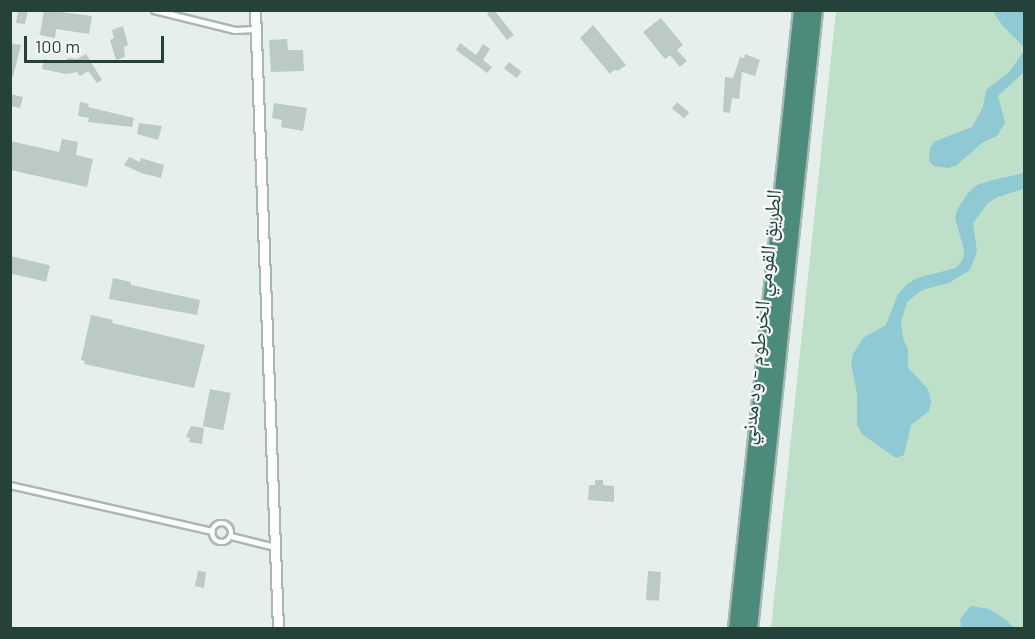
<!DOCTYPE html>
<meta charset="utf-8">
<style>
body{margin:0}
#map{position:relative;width:1035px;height:639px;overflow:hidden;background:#e6efeb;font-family:Barlow,"Noto Naskh Arabic",sans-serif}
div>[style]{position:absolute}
.green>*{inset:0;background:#bfe0c8}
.water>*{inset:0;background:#8ec9d4}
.building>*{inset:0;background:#bbcac4;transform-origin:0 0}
.roads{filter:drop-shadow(2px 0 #a8b8b2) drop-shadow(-2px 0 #a8b8b2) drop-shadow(0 2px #a8b8b2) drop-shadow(0 -2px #a8b8b2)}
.service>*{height:4.5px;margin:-2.25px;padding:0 2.25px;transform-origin:2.25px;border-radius:2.25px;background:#fff}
.service>.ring{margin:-2.25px;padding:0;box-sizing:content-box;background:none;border:4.5px solid #fff;border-radius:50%}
.minor>*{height:9px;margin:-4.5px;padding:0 4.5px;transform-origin:4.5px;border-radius:4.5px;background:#fff}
.trunk>*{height:15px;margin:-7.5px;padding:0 7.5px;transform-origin:7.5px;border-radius:7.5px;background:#4c8a7c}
span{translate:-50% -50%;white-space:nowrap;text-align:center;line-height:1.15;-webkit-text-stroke:4.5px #f7fbf9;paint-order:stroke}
.street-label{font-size:21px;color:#24423a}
.frame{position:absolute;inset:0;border:12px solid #24423a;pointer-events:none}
.scale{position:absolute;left:24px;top:36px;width:140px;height:27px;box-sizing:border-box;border:3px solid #24423a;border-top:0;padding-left:8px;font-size:18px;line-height:21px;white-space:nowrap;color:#24423a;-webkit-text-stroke:4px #f7fbf9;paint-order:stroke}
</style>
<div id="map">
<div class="green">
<i style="clip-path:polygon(836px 11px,1024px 11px,1024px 628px,771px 628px)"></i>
</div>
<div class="water">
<i style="clip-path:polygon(993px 11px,1024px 11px,1024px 72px,998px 96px,1005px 123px,997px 136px,982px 143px,957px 165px,948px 168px,934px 166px,929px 161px,930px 147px,936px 141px,972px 127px,983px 107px,986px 90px,1009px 72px,1024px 51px,1024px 47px,1002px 25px)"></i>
<i style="clip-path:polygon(1024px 173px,1024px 189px,998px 197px,988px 203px,973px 223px,977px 251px,970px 270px,949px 283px,922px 290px,907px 302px,901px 322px,903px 338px,908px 350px,908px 368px,928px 389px,931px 401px,929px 411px,911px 425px,904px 455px,896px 458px,863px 435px,857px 425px,857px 394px,851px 363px,853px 354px,863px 338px,886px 325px,898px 294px,907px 284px,917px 278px,956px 268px,963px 259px,964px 250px,955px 218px,958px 208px,968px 193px,977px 185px,989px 181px)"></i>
<i style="clip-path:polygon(971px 606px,989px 609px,1005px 619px,1014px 628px,961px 628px,960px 619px)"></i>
</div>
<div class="building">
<i style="clip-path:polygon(18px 10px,28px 10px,25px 24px,16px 23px)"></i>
<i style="clip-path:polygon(44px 10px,92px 16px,89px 34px,56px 29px,55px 38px,40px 35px)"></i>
<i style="clip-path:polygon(491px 10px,494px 10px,514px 35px,507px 40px,487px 14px)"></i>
<i style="clip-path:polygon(661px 18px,683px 45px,677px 50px,687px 61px,680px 67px,670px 55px,665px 59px,643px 32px)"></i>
<i style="clip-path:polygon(593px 25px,626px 65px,618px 71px,614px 70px,610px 74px,580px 38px)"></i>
<i style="clip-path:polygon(123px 26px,128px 45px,124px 47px,125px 57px,116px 60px,110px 40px,114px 38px,112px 30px)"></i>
<i style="clip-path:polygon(287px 39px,288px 50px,303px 50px,304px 71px,271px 72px,269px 40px)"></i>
<i style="clip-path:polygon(10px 43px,21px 45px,13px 77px,10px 76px)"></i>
<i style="clip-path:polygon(460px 43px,476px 55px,483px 44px,490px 49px,483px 60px,492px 67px,487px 73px,456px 50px)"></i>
<i style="clip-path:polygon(86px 54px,102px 80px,97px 83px,88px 71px,80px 76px,77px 72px,66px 74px,42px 69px,44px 59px,64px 63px,68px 58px,77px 59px)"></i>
<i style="clip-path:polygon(745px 54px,760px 60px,755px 76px,742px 72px,739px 99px,732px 98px,730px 113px,723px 112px,725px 77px,733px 78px,740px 57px,744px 58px)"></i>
<i style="left:509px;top:62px;width:16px;height:8px;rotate:38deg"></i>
<i style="clip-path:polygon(10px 94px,23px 97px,20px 108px,10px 106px)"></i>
<i style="clip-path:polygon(80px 102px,89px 104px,88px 107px,134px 118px,132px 127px,88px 122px,89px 118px,78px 116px)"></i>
<i style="left:677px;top:102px;width:16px;height:8px;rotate:40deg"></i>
<i style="clip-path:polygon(274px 103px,307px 108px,303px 131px,281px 127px,282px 120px,272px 118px)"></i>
<i style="clip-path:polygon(139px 123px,162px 126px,158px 140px,137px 134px)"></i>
<i style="clip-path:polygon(62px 139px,78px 142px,76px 155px,93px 159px,87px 187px,10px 170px,10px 141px,59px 152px)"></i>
<i style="clip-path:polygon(129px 157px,140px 162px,141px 158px,164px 165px,161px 178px,141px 173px,124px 165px)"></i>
<i style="left:10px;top:256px;width:41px;height:17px;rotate:13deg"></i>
<i style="clip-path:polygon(113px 278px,131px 282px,131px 285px,200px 300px,197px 315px,109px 299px)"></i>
<i style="clip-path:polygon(91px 315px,113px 320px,112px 323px,205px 345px,194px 388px,84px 364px,85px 361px,81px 360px)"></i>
<i style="left:210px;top:389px;width:21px;height:38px;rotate:11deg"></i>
<i style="clip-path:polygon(191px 426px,204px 428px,202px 444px,189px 442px,190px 438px,186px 437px)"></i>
<i style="clip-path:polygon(595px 480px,603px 480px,603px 485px,614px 486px,614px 502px,588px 500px,589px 485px,595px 485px)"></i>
<i style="clip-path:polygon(198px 571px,206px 572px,204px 588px,195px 586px)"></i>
<i style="left:648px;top:571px;width:13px;height:29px;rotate:4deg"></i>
</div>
<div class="roads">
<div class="service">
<i style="left:154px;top:10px;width:83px;rotate:13.9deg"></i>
<i style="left:235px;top:30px;width:20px;rotate:-3deg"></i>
<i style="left:10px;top:485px;width:207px;rotate:12.8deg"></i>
<i class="ring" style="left:212px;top:523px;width:15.5px;height:15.5px"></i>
<i style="left:231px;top:536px;width:45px;rotate:14deg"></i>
</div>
<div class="minor">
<i style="left:255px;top:10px;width:618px;rotate:87.87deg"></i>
</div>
<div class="trunk">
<i style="left:736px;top:628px;width:621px;rotate:-84deg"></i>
<i style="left:749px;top:628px;width:621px;rotate:-84deg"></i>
</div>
</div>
<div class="street-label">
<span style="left:760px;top:317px;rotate:-84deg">الطريق القومي الخرطوم - ود مدني</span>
</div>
<div class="frame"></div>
<div class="scale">100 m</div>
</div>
